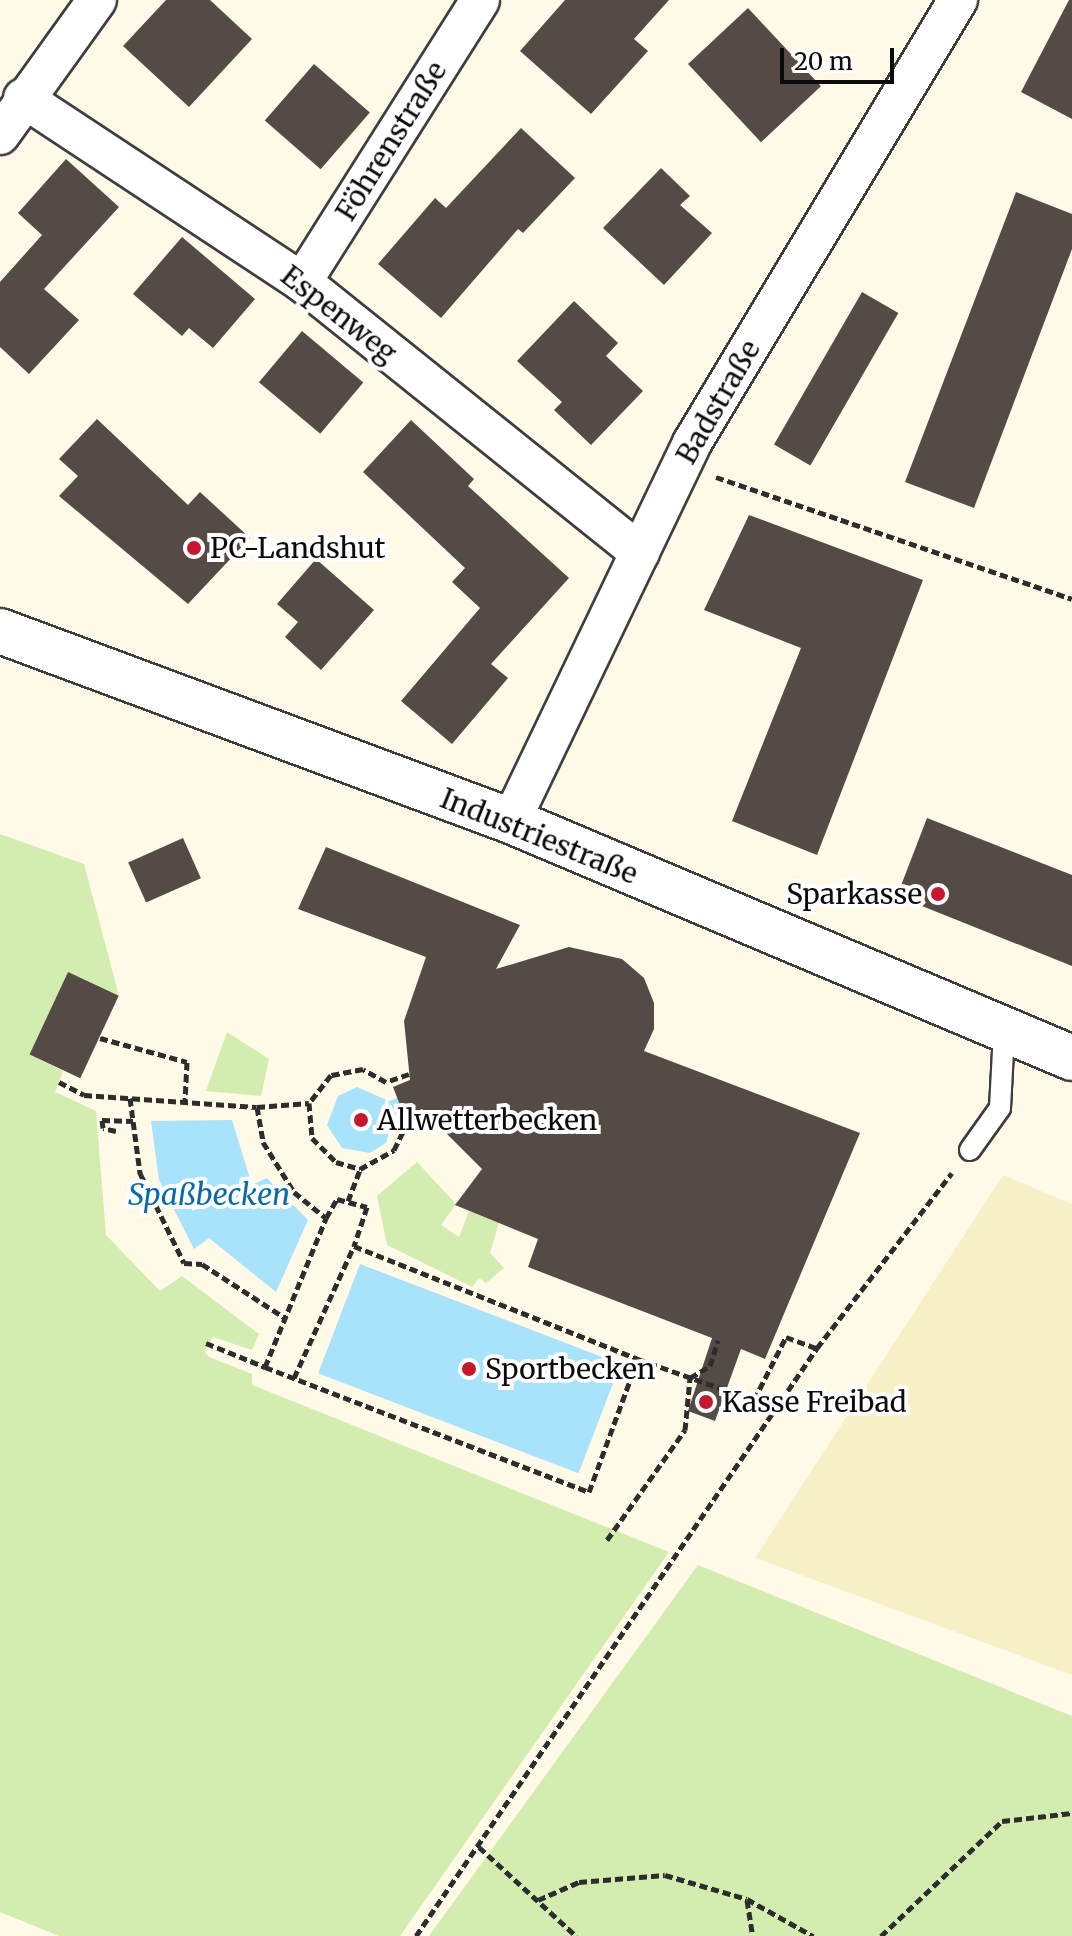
<!DOCTYPE html>
<meta charset="utf-8">
<style>
body{margin:0}
#map{position:relative;width:1072px;height:1936px;overflow:hidden;background:#fff9e8;font-family:Merriweather,serif}
div>[style]{position:absolute}
.farmland>*{inset:0;background:#f7f0c6}
.green>*{inset:0;background:#d3ecaf}
.water>*{inset:0;background:#a8e2fb;transform-origin:0 0}
.building>*{inset:0;background:#544b46;transform-origin:0 0}
.path>*{height:5px;margin-top:-2.5px;transform-origin:0;background:repeating-linear-gradient(90deg,#2d2d2d 0 8px,transparent 0 12px)}
.roads{filter:drop-shadow(2px 0 #3e3e3e) drop-shadow(-2px 0 #3e3e3e) drop-shadow(0 2px #3e3e3e) drop-shadow(0 -2px #3e3e3e)}
.service>*{height:20px;margin:-10px;padding:0 10px;transform-origin:10px;border-radius:10px;background:#fff}
.minor>*{height:38px;margin:-19px;padding:0 19px;transform-origin:19px;border-radius:19px;background:#fff}
.tertiary>*{height:44px;margin:-22px;padding:0 22px;transform-origin:22px;border-radius:22px;background:#fff}
.dots>*{width:22px;height:22px;translate:-50% -50%;box-sizing:border-box;border:4px solid #fff;border-radius:50%}
span{translate:-50% -50%;white-space:nowrap;text-align:center;line-height:1.15;-webkit-text-stroke:8px #fff;paint-order:stroke}
.street-label{font-size:28px;color:#0b0b0b}
.poi-label{font-size:28px;color:#0b0b0b}
.left{translate:0 -50%;text-align:left}
.right{translate:-100% -50%;text-align:right}
.water-label{font-size:30px;color:#0b6ca5;font-style:italic}
.scale{position:absolute;left:780px;top:48px;width:114px;height:36px;box-sizing:border-box;border:4px solid #0b0b0b;border-top:0;padding-left:10px;font-size:24px;line-height:28px;white-space:nowrap;color:#0b0b0b;-webkit-text-stroke:6px #fff;paint-order:stroke}
</style>
<div id="map">
<div class="farmland">
<i style="clip-path:polygon(1003px 1175px,1072px 1204px,1072px 1675px,755px 1558px)"></i>
</div>
<div class="green">
<i style="clip-path:polygon(0 834px,84px 864px,119px 996px,68px 973px,30px 1055px,63px 1071px,55px 1092px,96px 1111px,106px 1235px,160px 1291px,182px 1276px,259px 1334px,252px 1350px,213px 1337px,204px 1351px,209px 1357px,252px 1374px,252px 1385px,669px 1552px,400px 1936px,59px 1936px,0 1912px)"></i>
<i style="clip-path:polygon(227px 1032px,269px 1059px,261px 1096px,206px 1091px)"></i>
<i style="clip-path:polygon(417px 1162px,456px 1204px,441px 1225px,459px 1237px,469px 1211px,499px 1223px,490px 1253px,504px 1268px,486px 1283px,479px 1278px,472px 1287px,387px 1245px,377px 1196px)"></i>
<i style="clip-path:polygon(698px 1565px,1072px 1716px,1072px 1936px,429px 1936px)"></i>
</div>
<div class="water">
<i style="clip-path:polygon(357px 1087px,389px 1101px,416px 1090px,422px 1103px,394px 1115px,386px 1143px,370px 1153px,342px 1148px,327px 1125px,338px 1096px)"></i>
<i style="clip-path:polygon(232px 1120px,252px 1185px,267px 1178px,308px 1220px,276px 1292px,209px 1238px,194px 1249px,159px 1180px,151px 1121px)"></i>
<i style="left:360px;top:1264px;width:279px;height:117px;rotate:21deg"></i>
</div>
<div class="building">
<i style="clip-path:polygon(166px 0,210px 0,252px 39px,189px 107px,123px 46px)"></i>
<i style="clip-path:polygon(565px 0,669px 0,634px 39px,648px 51px,591px 114px,520px 51px)"></i>
<i style="clip-path:polygon(1069px 0,1072px 0,1072px 119px,1021px 92px)"></i>
<i style="left:748px;top:8px;width:107px;height:82px;rotate:47deg"></i>
<i style="left:314px;top:64px;width:74px;height:75px;rotate:41deg"></i>
<i style="clip-path:polygon(521px 128px,575px 178px,523px 233px,518px 229px,441px 318px,378px 264px,435px 198px,446px 208px)"></i>
<i style="clip-path:polygon(66px 159px,119px 207px,44px 289px,79px 320px,29px 374px,0 347px,0 282px,42px 235px,18px 213px)"></i>
<i style="clip-path:polygon(661px 168px,690px 196px,680px 205px,712px 233px,664px 285px,603px 228px)"></i>
<i style="clip-path:polygon(1016px 192px,1072px 214px,1072px 249px,974px 508px,905px 482px)"></i>
<i style="clip-path:polygon(182px 237px,255px 299px,213px 348px,189px 328px,182px 336px,133px 294px)"></i>
<i style="left:862px;top:292px;width:42px;height:176px;rotate:30deg"></i>
<i style="clip-path:polygon(574px 301px,618px 343px,606px 356px,643px 391px,591px 445px,554px 410px,562px 402px,517px 361px)"></i>
<i style="left:302px;top:331px;width:80px;height:67px;rotate:40deg"></i>
<i style="clip-path:polygon(97px 419px,188px 505px,200px 492px,250px 538px,188px 604px,59px 496px,78px 476px,59px 459px)"></i>
<i style="clip-path:polygon(411px 420px,474px 479px,468px 486px,569px 578px,491px 664px,508px 678px,452px 744px,401px 701px,480px 608px,452px 582px,465px 568px,363px 472px)"></i>
<i style="clip-path:polygon(749px 515px,923px 580px,817px 855px,732px 821px,801px 648px,704px 610px)"></i>
<i style="clip-path:polygon(316px 559px,374px 610px,321px 670px,285px 637px,298px 622px,277px 604px)"></i>
<i style="clip-path:polygon(927px 818px,1072px 875px,1072px 966px,897px 896px)"></i>
<i style="left:183px;top:838px;width:44px;height:60px;rotate:66deg"></i>
<i style="clip-path:polygon(326px 847px,520px 925px,496px 969px,569px 947px,622px 959px,644px 978px,654px 1003px,654px 1029px,644px 1051px,860px 1133px,765px 1359px,741px 1349px,715px 1421px,688px 1411px,712px 1338px,528px 1267px,538px 1239px,455px 1205px,482px 1169px,422px 1109px,405px 1118px,393px 1087px,410px 1080px,404px 1021px,426px 957px,298px 909px)"></i>
<i style="left:68px;top:972px;width:56px;height:91px;rotate:25deg"></i>
</div>
<div class="path">
<i style="left:716px;top:477px;width:376px;rotate:18.9deg"></i>
<i style="left:100px;top:1038px;width:90px;rotate:15.4deg"></i>
<i style="left:187px;top:1062px;width:40px;rotate:92.9deg"></i>
<i style="left:409px;top:1074px;width:24px;rotate:161deg"></i>
<i style="left:386px;top:1082px;width:26px;rotate:-151deg"></i>
<i style="left:363px;top:1069px;width:33px;rotate:169deg"></i>
<i style="left:331px;top:1075px;width:36px;rotate:128deg"></i>
<i style="left:309px;top:1103px;width:35px;rotate:85deg"></i>
<i style="left:312px;top:1138px;width:34px;rotate:45deg"></i>
<i style="left:336px;top:1162px;width:25px;rotate:16deg"></i>
<i style="left:360px;top:1169px;width:39px;rotate:-29deg"></i>
<i style="left:394px;top:1150px;width:30px;rotate:-64deg"></i>
<i style="left:407px;top:1123px;width:21px;rotate:-25deg"></i>
<i style="left:59px;top:1082px;width:28px;rotate:27deg"></i>
<i style="left:84px;top:1095px;width:173px;rotate:4deg"></i>
<i style="left:257px;top:1107px;width:36px;rotate:80deg"></i>
<i style="left:263px;top:1142px;width:59px;rotate:58.2deg"></i>
<i style="left:294px;top:1192px;width:41px;rotate:39.1deg"></i>
<i style="left:326px;top:1218px;width:22px;rotate:-60deg"></i>
<i style="left:337px;top:1199px;width:31px;rotate:15deg"></i>
<i style="left:367px;top:1207px;width:41px;rotate:108.4deg"></i>
<i style="left:354px;top:1246px;width:306px;rotate:21.7deg"></i>
<i style="left:638px;top:1359px;width:123px;rotate:19.5deg"></i>
<i style="left:754px;top:1400px;width:71px;rotate:-63.1deg"></i>
<i style="left:786px;top:1337px;width:33px;rotate:20deg"></i>
<i style="left:130px;top:1098px;width:76px;rotate:82.4deg"></i>
<i style="left:140px;top:1173px;width:100px;rotate:63.9deg"></i>
<i style="left:184px;top:1263px;width:18px;rotate:3deg"></i>
<i style="left:202px;top:1264px;width:99px;rotate:33deg"></i>
<i style="left:257px;top:1107px;width:52px;rotate:-4.4deg"></i>
<i style="left:116px;top:1131px;width:13px;rotate:-167deg"></i>
<i style="left:103px;top:1128px;width:8px;rotate:-97deg"></i>
<i style="left:102px;top:1120px;width:31px;rotate:2deg"></i>
<i style="left:348px;top:1201px;width:34px;rotate:-69deg"></i>
<i style="left:206px;top:1343px;width:64px;rotate:22.1deg"></i>
<i style="left:265px;top:1367px;width:161px;rotate:-67.7deg"></i>
<i style="left:265px;top:1367px;width:347px;rotate:21.1deg"></i>
<i style="left:589px;top:1492px;width:142px;rotate:-69.8deg"></i>
<i style="left:294px;top:1378px;width:145px;rotate:-65.6deg"></i>
<i style="left:607px;top:1540px;width:135px;rotate:-54.7deg"></i>
<i style="left:685px;top:1430px;width:52px;rotate:-84.5deg"></i>
<i style="left:690px;top:1378px;width:23px;rotate:-31deg"></i>
<i style="left:710px;top:1366px;width:27px;rotate:-73deg"></i>
<i style="left:479px;top:1847px;width:132px;rotate:42.5deg"></i>
<i style="left:538px;top:1900px;width:45px;rotate:-23.7deg"></i>
<i style="left:579px;top:1882px;width:86px;rotate:-4.7deg"></i>
<i style="left:665px;top:1875px;width:85px;rotate:16.3deg"></i>
<i style="left:747px;top:1899px;width:76px;rotate:29.3deg"></i>
<i style="left:747px;top:1900px;width:36px;rotate:81deg"></i>
<i style="left:416px;top:1936px;width:712px;rotate:-55.71deg"></i>
<i style="left:817px;top:1348px;width:221px;rotate:-52.4deg"></i>
<i style="left:881px;top:1936px;width:167px;rotate:-43.5deg"></i>
<i style="left:1002px;top:1821px;width:70px;rotate:-6.5deg"></i>
</div>
<div class="roads">
<div class="service">
<i style="left:970px;top:1150px;width:52px;rotate:-54.5deg"></i>
<i style="left:1000px;top:1108px;width:76px;rotate:-87deg"></i>
</div>
<div class="minor">
<i style="left:23px;top:98px;width:334px;rotate:33.4deg"></i>
<i style="left:302px;top:282px;width:433px;rotate:38.7deg"></i>
<i style="left:0;top:135px;width:166px;rotate:-54.3deg"></i>
<i style="left:302px;top:282px;width:333px;rotate:-57.7deg"></i>
<i style="left:511px;top:821px;width:419px;rotate:-64.4deg"></i>
<i style="left:692px;top:443px;width:517px;rotate:-59.02deg"></i>
</div>
<div class="tertiary">
<i style="left:0;top:631px;width:545px;rotate:20.4deg"></i>
<i style="left:511px;top:821px;width:609px;rotate:22.9deg"></i>
</div>
</div>
<div class="dots">
<i style="left:194px;top:548px;background:#c5182c"></i>
<i style="left:938px;top:894px;background:#c5182c"></i>
<i style="left:361px;top:1120px;background:#c5182c"></i>
<i style="left:469px;top:1369px;background:#c5182c"></i>
<i style="left:706px;top:1402px;background:#c5182c"></i>
</div>
<div class="street-label">
<span style="left:391px;top:141px;rotate:-58deg">Föhrenstraße</span>
<span style="left:339px;top:314px;rotate:38deg">Espenweg</span>
<span style="left:718px;top:402px;rotate:-60deg">Badstraße</span>
<span style="left:539px;top:836px;rotate:22deg">Industriestraße</span>
</div>
<div class="poi-label">
<span class="left" style="left:210px;top:548px">PC-Landshut</span>
<span class="right" style="left:922px;top:894px">Sparkasse</span>
<span class="left" style="left:377px;top:1120px">Allwetterbecken</span>
<span class="left" style="left:485px;top:1369px">Sportbecken</span>
<span class="left" style="left:722px;top:1402px">Kasse Freibad</span>
</div>
<div class="water-label">
<span style="left:209px;top:1194px">Spaßbecken</span>
</div>
<div class="scale">20 m</div>
</div>
